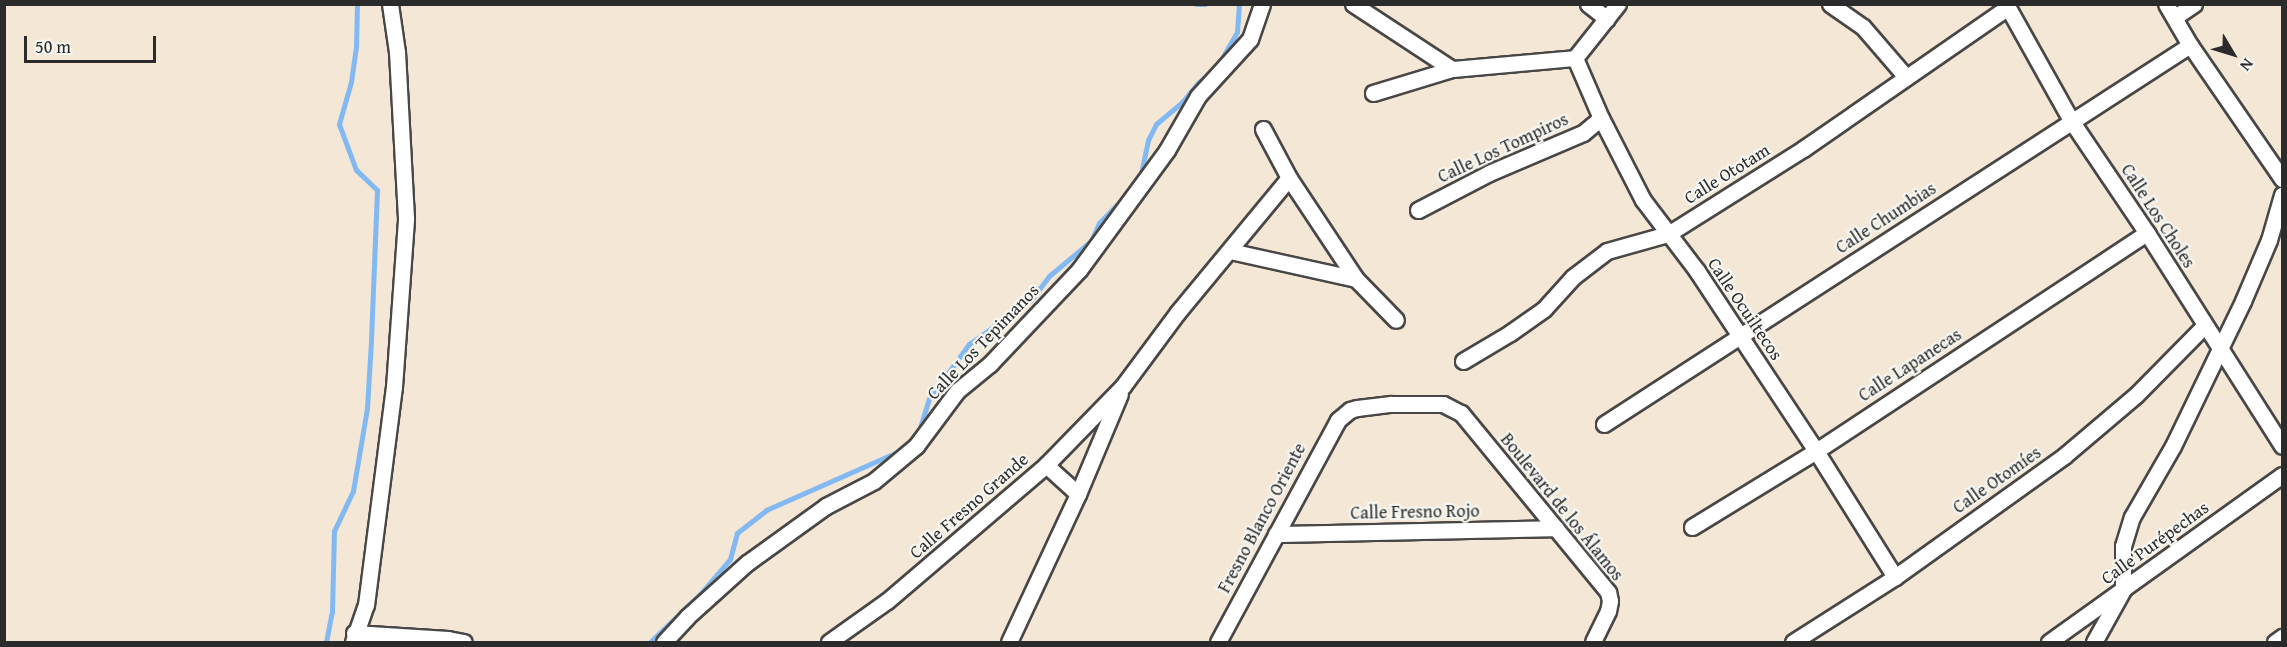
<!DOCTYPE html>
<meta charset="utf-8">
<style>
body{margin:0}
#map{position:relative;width:2287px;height:647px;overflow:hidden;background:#f4e7d6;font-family:"Gentium Book Plus",serif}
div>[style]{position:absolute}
.stream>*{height:5px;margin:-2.5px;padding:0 2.5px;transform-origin:2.5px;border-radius:2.5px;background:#82b9f2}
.roads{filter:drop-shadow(2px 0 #494745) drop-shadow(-2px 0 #494745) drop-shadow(0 2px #494745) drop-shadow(0 -2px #494745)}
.minor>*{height:15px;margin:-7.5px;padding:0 7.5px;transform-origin:7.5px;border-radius:7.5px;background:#fff}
span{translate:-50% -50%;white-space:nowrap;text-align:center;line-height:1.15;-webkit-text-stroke:4.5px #f6f6f2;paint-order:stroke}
.street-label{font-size:18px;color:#2b2b2b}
.frame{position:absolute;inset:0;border:6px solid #2b2b2b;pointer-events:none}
.north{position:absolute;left:2203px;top:24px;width:60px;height:60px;-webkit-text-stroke:4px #f6f6f2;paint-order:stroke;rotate:128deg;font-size:16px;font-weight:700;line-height:24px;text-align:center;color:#2b2b2b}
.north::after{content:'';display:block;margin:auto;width:21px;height:27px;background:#2b2b2b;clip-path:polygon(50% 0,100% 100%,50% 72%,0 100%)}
.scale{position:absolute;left:24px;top:36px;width:132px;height:27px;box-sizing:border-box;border:3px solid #2b2b2b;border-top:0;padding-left:8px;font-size:18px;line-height:21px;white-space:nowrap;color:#2b2b2b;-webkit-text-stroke:4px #f6f6f2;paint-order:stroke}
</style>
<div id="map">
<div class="stream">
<i style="left:1196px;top:4px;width:9px"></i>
<i style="left:1140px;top:178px;width:39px;rotate:-78deg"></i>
<i style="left:1148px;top:140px;width:18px;rotate:-63deg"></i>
<i style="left:1156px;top:124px;width:34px;rotate:-40deg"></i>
<i style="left:1182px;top:102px;width:26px;rotate:-50deg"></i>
<i style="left:1199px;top:82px;width:25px;rotate:-42deg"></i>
<i style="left:1218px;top:65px;width:38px;rotate:-60deg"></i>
<i style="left:1237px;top:32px;width:28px;rotate:-86deg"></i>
<i style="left:919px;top:431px;width:34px;rotate:-73deg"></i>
<i style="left:929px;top:399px;width:68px;rotate:-54deg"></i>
<i style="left:969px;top:344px;width:76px;rotate:-35.4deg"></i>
<i style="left:1031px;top:300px;width:30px;rotate:-53deg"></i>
<i style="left:1049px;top:276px;width:55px;rotate:-39.8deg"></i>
<i style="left:1091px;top:241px;width:20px;rotate:-66deg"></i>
<i style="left:1099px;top:223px;width:43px;rotate:-45.9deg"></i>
<i style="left:326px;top:642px;width:31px;rotate:-79deg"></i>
<i style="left:332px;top:612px;width:81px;rotate:-88.6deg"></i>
<i style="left:334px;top:531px;width:44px;rotate:-64.6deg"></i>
<i style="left:353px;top:491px;width:84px;rotate:-80.4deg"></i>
<i style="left:367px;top:408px;width:68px;rotate:-86.6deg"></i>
<i style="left:371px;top:340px;width:150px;rotate:-87.7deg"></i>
<i style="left:377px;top:190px;width:29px;rotate:-136deg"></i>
<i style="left:356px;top:170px;width:49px;rotate:-110.3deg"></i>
<i style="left:339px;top:124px;width:44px;rotate:-74.1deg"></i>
<i style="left:351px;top:82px;width:35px;rotate:-82deg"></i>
<i style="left:356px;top:47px;width:43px;rotate:-88.7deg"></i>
<i style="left:650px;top:642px;width:71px;rotate:-43.9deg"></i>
<i style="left:701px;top:593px;width:45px;rotate:-49.5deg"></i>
<i style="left:730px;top:559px;width:27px;rotate:-75deg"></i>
<i style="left:737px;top:533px;width:37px;rotate:-38deg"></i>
<i style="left:766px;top:510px;width:146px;rotate:-23.8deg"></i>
</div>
<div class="roads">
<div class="minor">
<i style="left:1353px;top:4px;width:118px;rotate:33.3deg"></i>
<i style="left:1588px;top:4px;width:24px;rotate:38deg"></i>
<i style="left:1830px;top:4px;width:40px;rotate:34.9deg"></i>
<i style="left:1863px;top:27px;width:66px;rotate:49.3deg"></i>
<i style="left:2006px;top:4px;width:135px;rotate:60.8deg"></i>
<i style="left:2072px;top:122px;width:134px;rotate:56deg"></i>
<i style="left:2147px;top:233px;width:252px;rotate:57.6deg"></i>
<i style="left:2166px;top:4px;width:48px;rotate:59.7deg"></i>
<i style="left:2190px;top:45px;width:163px;rotate:55.5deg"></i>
<i style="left:2175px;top:17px;width:23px;rotate:-34deg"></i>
<i style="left:1575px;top:58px;width:65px;rotate:66.6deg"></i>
<i style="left:1601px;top:118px;width:92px;rotate:62.9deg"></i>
<i style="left:1643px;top:200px;width:89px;rotate:52.7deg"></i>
<i style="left:1697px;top:271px;width:216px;rotate:56.5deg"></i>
<i style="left:1816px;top:451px;width:149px;rotate:57.9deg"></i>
<i style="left:1575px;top:58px;width:69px;rotate:-51.5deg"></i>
<i style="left:1373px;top:93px;width:83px;rotate:-16.9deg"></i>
<i style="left:1452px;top:69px;width:123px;rotate:-5.1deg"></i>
<i style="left:1263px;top:129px;width:55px;rotate:62deg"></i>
<i style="left:1289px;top:178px;width:121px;rotate:56.4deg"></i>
<i style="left:1356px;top:279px;width:57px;rotate:45.7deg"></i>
<i style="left:1418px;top:210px;width:80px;rotate:-27.5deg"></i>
<i style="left:1489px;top:173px;width:102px;rotate:-23.1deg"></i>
<i style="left:1583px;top:133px;width:23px;rotate:-40deg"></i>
<i style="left:1230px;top:251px;width:129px;rotate:12.5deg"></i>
<i style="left:1463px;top:361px;width:55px;rotate:-30.8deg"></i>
<i style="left:1510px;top:333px;width:42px;rotate:-35.2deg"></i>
<i style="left:1544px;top:309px;width:43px;rotate:-47.8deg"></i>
<i style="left:1573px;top:277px;width:43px;rotate:-37.4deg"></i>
<i style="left:1607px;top:251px;width:63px;rotate:-15.6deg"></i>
<i style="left:1668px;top:234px;width:160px;rotate:-32.2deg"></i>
<i style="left:1803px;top:149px;width:249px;rotate:-34.7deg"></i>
<i style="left:1604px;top:424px;width:698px;rotate:-32.89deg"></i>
<i style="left:1046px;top:465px;width:43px;rotate:42.2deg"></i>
<i style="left:1692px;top:527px;width:145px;rotate:-31.5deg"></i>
<i style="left:1816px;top:451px;width:396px;rotate:-33.4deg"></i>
<i style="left:1276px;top:534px;width:280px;rotate:-1.2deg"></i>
<i style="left:354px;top:633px;width:94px;rotate:3.7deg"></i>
<i style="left:448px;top:639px;width:16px;rotate:11deg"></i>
<i style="left:353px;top:642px;width:39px;rotate:-71deg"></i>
<i style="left:366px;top:605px;width:220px;rotate:-82.7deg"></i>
<i style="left:394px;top:387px;width:169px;rotate:-85.9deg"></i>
<i style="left:406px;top:218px;width:166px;rotate:-93.1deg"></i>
<i style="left:397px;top:52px;width:49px;rotate:-98.3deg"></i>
<i style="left:664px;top:642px;width:34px;rotate:-47deg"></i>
<i style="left:687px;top:617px;width:81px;rotate:-42deg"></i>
<i style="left:747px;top:563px;width:97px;rotate:-35.8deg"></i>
<i style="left:826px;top:506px;width:54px;rotate:-27.5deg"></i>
<i style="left:874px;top:481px;width:55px;rotate:-39.8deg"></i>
<i style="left:916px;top:446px;width:69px;rotate:-53.3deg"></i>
<i style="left:957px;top:391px;width:43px;rotate:-39.3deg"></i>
<i style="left:990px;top:364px;width:129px;rotate:-46.6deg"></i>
<i style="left:1079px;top:270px;width:149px;rotate:-53.7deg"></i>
<i style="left:1167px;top:150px;width:62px;rotate:-60.1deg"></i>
<i style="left:1198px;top:96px;width:77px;rotate:-47.6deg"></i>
<i style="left:1250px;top:39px;width:37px;rotate:-71deg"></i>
<i style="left:829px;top:642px;width:71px;rotate:-35.3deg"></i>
<i style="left:887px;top:601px;width:209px;rotate:-40.5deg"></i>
<i style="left:1046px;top:465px;width:110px;rotate:-45.7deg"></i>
<i style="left:1123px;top:386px;width:92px;rotate:-53.4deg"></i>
<i style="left:1178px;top:312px;width:174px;rotate:-50.4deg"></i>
<i style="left:1009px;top:642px;width:163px;rotate:-65deg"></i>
<i style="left:1078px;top:494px;width:108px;rotate:-67.2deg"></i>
<i style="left:1218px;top:642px;width:252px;rotate:-61.6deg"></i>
<i style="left:1338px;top:420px;width:16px;rotate:-40deg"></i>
<i style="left:1350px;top:410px;width:7px;rotate:-16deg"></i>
<i style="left:1357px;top:408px;width:34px;rotate:-7deg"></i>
<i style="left:1391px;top:404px;width:52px"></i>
<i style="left:1443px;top:404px;width:20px;rotate:27deg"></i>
<i style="left:1461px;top:413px;width:232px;rotate:50.6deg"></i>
<i style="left:1608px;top:592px;width:9px;rotate:77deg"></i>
<i style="left:1610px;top:601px;width:10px;rotate:101deg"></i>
<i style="left:1608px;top:611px;width:34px;rotate:116deg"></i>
<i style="left:1793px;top:642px;width:121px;rotate:-32.5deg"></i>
<i style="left:1895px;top:577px;width:208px;rotate:-35.6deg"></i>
<i style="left:2064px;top:456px;width:94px;rotate:-40.3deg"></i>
<i style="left:2136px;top:395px;width:98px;rotate:-45.4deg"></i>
<i style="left:2049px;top:642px;width:287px;rotate:-35.6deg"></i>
<i style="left:2094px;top:642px;width:60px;rotate:-60.9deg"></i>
<i style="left:2123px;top:590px;width:44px;rotate:-90deg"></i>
<i style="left:2123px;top:546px;width:30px;rotate:-73deg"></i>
<i style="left:2132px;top:517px;width:82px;rotate:-60deg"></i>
<i style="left:2173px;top:446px;width:161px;rotate:-64.2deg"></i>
<i style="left:2243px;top:301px;width:66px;rotate:-66.9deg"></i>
<i style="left:2269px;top:240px;width:47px;rotate:-73.9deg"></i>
<i style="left:2275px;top:642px;width:9px;rotate:-36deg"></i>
</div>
</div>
<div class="street-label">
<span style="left:1503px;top:148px;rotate:-25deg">Calle Los Tompiros</span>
<span style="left:1727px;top:174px;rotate:-32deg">Calle Ototam</span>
<span style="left:2158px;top:216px;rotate:57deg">Calle Los Choles</span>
<span style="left:1886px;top:218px;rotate:-33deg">Calle Chumbias</span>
<span style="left:1745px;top:309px;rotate:56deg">Calle Ocuiltecos</span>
<span style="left:983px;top:342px;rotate:-46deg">Calle Los Tepimanos</span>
<span style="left:1910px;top:365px;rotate:-33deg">Calle Lapanecas</span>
<span style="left:1997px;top:480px;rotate:-35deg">Calle Otomíes</span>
<span style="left:969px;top:506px;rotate:-41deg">Calle Fresno Grande</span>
<span style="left:1562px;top:507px;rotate:51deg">Boulevard de los Álamos</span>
<span style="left:1415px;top:512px;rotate:-1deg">Calle Fresno Rojo</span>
<span style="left:1262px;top:518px;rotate:-62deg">Fresno Blanco Oriente</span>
<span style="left:2155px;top:543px;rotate:-36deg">Calle Purépechas</span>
</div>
<div class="frame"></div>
<div class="north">N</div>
<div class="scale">50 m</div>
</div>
